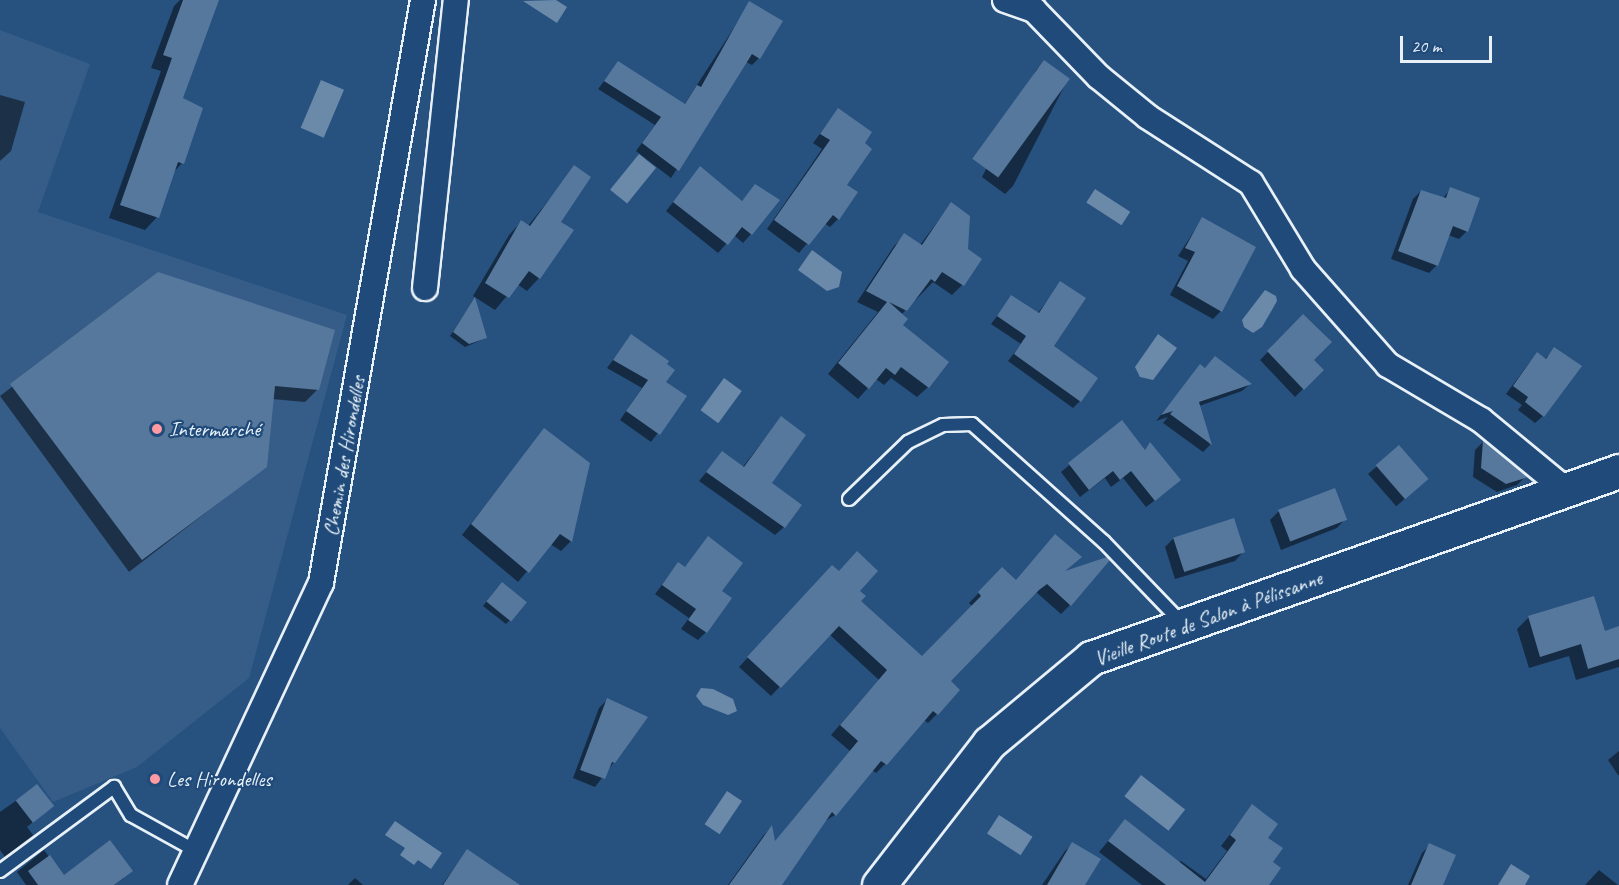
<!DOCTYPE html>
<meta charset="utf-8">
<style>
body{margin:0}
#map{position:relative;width:1619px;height:885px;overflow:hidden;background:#27517f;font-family:Caveat,sans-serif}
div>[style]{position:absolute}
.built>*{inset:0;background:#355d88}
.water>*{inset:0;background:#6b8aaa;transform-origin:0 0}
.shadow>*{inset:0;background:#0007;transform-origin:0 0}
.building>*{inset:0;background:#57789d;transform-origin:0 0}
.roads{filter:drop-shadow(2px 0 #e8f1f8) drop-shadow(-2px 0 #e8f1f8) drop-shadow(0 2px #e8f1f8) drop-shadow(0 -2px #e8f1f8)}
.lane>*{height:12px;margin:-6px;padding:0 6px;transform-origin:6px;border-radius:6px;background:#1f4a7a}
.street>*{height:24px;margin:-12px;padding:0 12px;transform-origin:12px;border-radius:12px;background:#1f4a7a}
.secondary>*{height:33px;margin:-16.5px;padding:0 16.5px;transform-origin:16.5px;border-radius:16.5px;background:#1f4a7a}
.dots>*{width:16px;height:16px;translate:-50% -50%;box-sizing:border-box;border:3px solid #1f4a7a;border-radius:50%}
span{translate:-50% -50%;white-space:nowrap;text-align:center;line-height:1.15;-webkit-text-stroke:4.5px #1f4a7a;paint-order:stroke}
.poi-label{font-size:21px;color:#e8f1f8}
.left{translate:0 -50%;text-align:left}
.street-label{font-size:21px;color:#e8f1f8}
.scale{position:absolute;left:1400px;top:36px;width:92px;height:27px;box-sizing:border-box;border:3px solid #e8f1f8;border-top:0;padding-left:8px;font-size:18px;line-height:21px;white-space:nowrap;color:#e8f1f8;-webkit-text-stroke:4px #1f4a7a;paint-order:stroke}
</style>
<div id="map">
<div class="built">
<i style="clip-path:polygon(0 30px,90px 64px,38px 212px,347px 315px,249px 678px,137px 767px,53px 802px,0 728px)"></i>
</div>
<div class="water">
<i style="clip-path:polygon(556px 0,567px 7px,557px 23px,523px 1px)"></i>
<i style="left:321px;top:80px;width:25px;height:52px;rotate:23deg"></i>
<i style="left:639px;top:154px;width:22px;height:46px;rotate:39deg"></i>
<i style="left:1095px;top:189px;width:42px;height:16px;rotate:33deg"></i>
<i style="clip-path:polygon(812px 250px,842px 272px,839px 287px,827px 291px,798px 270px)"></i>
<i style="clip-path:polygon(1265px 290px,1276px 296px,1277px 301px,1262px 327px,1253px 333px,1244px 327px,1242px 320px)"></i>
<i style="clip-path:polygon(1158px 334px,1177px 348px,1153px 380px,1140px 377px,1135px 367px)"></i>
<i style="left:724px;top:378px;width:22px;height:40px;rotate:36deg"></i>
<i style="clip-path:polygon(701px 688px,713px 689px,733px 699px,737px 711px,728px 715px,703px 705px,696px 696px)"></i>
<i style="left:1141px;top:775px;width:56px;height:27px;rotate:38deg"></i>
<i style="left:727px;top:791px;width:18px;height:40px;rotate:34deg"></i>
<i style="left:999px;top:815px;width:40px;height:22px;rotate:33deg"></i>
<i style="clip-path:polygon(395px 821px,442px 853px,431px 869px,418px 860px,414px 865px,400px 855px,405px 848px,385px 835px)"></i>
<i style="clip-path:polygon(1511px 864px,1530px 876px,1525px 885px,1498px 885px)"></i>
</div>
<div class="shadow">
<i style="clip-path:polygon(180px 0,205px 0,181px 98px,182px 163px,173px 173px,157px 217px,145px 230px,109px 218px,161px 71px,151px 68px,174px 6px)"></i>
<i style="clip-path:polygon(750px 3px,759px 58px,752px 65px,746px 62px,671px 178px,636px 151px,655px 125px,598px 89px,618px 63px,684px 105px)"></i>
<i style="clip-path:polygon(1044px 62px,1068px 79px,1013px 186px,1005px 194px,982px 177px,1036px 70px)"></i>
<i style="clip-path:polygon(0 95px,25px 102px,11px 151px,0 161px)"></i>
<i style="clip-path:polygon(838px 110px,863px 143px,845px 185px,838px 219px,830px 227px,824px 223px,799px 253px,767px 229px,822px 149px,813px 143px)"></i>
<i style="clip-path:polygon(575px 167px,539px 278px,527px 291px,517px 284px,495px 310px,473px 296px,509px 235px,521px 222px,528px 226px)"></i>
<i style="clip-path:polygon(700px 168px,741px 202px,755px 186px,751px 234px,743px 243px,734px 235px,718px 253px,666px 211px)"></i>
<i style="clip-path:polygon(1451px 189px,1467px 231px,1459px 239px,1448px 235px,1437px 265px,1429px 273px,1391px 259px,1413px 199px,1421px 191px,1442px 199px)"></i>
<i style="clip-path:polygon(951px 204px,962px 285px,952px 295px,933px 282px,901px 315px,901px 325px,928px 387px,917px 397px,891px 378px,884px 385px,876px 379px,858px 399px,828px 374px,878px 312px,857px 302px,894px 246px,905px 235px,920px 245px)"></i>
<i style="clip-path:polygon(1202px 219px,1221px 311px,1213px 319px,1170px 295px,1188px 261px,1178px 256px)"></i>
<i style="clip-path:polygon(159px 274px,318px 389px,305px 402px,272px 399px,265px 467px,129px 572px,0 396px)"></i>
<i style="clip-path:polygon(1061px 283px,1052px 346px,1080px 401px,1073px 408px,1008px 361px,1021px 344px,991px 324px,1012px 297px,1037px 314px)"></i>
<i style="clip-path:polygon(472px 303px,486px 338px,465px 347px,450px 336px)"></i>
<i style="clip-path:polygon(1303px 316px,1312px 360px,1322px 370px,1295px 397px,1260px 360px)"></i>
<i style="clip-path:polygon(631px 336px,664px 382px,685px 397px,651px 442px,620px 420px,642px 388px,607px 368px)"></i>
<i style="clip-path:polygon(1554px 349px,1543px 416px,1535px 423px,1518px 410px,1522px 405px,1506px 394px,1530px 362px,1544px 360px)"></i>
<i style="clip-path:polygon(1200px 366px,1250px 384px,1242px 391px,1199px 406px,1210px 445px,1203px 452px,1163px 423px,1168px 417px,1156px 421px)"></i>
<i style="clip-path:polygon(781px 418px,770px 483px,784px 527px,775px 535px,699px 481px,722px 453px,742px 468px)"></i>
<i style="clip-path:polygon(1121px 422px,1144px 451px,1150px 444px,1171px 488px,1146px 507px,1123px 478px,1111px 487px,1105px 478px,1080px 497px,1061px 472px)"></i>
<i style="clip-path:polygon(544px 430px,571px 541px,561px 551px,550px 544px,518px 582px,462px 535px)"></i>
<i style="clip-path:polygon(1483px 442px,1525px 477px,1517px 485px,1497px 492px,1473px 477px,1475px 450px)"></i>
<i style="left:1399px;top:447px;width:43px;height:41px;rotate:49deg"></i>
<i style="clip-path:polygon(1334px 490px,1345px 519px,1337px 528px,1281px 550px,1270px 520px,1278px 512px)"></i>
<i style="clip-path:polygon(1174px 538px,1243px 552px,1235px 561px,1175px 579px,1165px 547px)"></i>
<i style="clip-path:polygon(678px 564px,720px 591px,706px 632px,698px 640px,681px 629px,689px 618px,655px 594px)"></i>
<i style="clip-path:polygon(1002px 569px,1015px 581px,1063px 572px,1070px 605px,1061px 614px,1036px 592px,949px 681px,958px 690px,937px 714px,928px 723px,924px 720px,885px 764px,876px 773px,872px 770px,835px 815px,823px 822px,780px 885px,728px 885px,763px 836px,771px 828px,774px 843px,850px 751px,831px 735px,879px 680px,829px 634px,771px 696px,739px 667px,823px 576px,858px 591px,859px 601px,922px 658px,973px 607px,969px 603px)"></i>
<i style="clip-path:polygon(498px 587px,510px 620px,506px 624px,483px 606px)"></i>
<i style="clip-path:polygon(1529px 617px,1604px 633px,1619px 628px,1619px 667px,1576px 680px,1569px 656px,1529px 668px,1517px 629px)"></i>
<i style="clip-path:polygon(608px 699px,614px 762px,595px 787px,573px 778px,599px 708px)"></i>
<i style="clip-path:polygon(1619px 751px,1619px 775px,1618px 775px,1608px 760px)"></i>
<i style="clip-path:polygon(37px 786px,52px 806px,27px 827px,33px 835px,5px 857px,0 850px,0 812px)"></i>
<i style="clip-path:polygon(1252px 806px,1266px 838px,1271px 862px,1267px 885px,1142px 885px,1099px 852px,1125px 821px,1178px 863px,1181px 861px,1206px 879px,1227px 851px,1221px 846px)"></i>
<i style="clip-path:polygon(1073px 844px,1083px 885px,1042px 885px,1065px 851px)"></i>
<i style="clip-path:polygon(1430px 845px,1441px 885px,1408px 885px,1422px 853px)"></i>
<i style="clip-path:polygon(44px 850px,64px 877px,124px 878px,114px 885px,26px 885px,17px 872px)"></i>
<i style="clip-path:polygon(467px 851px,497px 885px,442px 885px)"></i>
<i style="clip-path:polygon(1599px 870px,1618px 885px,1585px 885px)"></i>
<i style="clip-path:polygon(355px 878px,363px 885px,348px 885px)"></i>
</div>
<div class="building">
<i style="clip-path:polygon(183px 0,219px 0,183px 98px,203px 108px,184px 164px,178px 162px,159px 218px,120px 205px,172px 58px,163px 55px)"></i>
<i style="clip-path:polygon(749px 1px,783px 21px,760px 59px,752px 54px,679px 171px,642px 143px,661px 117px,604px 81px,618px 61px,685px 104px,697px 85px,701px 87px)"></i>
<i style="left:1044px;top:60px;width:32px;height:122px;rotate:36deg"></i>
<i style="clip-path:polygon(838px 108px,872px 132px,865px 143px,872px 149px,847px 185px,858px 192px,839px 220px,833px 215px,809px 245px,774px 220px,830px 140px,820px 134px)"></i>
<i style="clip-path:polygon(574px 165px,591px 177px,561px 222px,574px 230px,540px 279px,529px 271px,509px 298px,485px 283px,521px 220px,530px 226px)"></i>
<i style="clip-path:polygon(700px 166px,742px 201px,755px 184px,780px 200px,752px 235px,742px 227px,728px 245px,673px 202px)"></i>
<i style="clip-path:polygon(1450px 187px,1480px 198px,1468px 232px,1453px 226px,1438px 266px,1398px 251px,1421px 190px,1446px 198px)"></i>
<i style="clip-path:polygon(951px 202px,970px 216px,968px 249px,982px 259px,964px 286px,942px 272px,935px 282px,931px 279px,907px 311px,889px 302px,908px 319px,903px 325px,949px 362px,929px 388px,901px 367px,895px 375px,886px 368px,869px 389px,838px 363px,887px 302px,866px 291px,904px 233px,922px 245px)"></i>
<i style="clip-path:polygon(1202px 217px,1256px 247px,1222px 312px,1177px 286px,1195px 252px,1185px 248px)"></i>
<i style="clip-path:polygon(158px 272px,335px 330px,319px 390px,275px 386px,267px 467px,142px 560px,10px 384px)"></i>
<i style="clip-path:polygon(1060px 281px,1086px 298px,1054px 346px,1098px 378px,1081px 402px,1014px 354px,1026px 336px,997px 316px,1011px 295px,1039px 313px)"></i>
<i style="clip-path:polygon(475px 297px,487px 338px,469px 344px,453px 332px)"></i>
<i style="clip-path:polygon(1303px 314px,1332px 342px,1314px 360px,1324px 370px,1304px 390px,1267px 351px)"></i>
<i style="clip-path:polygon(631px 334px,669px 361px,667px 364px,675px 370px,666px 382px,687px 396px,660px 435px,626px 411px,648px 380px,613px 360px)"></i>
<i style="clip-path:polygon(1554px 347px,1582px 366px,1544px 417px,1525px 402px,1528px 397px,1513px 386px,1537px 352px,1546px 359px)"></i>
<i style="clip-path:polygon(1215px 356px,1252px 384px,1199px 402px,1212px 445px,1170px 414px,1173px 411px,1161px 415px,1200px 364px,1205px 368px)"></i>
<i style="clip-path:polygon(781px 416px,806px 435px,772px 483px,802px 505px,785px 528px,706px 472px,722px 451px,744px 467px)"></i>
<i style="clip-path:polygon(1122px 420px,1145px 450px,1150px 442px,1181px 480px,1155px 501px,1131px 471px,1120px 480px,1113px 471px,1089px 490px,1068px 463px)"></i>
<i style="clip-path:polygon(544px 428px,590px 463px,572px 542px,560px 534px,529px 573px,471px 524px)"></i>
<i style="clip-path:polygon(1483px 440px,1528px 477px,1506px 484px,1481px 468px)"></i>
<i style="left:1399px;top:445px;width:45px;height:31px;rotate:49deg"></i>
<i style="left:1335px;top:488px;width:34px;height:61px;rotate:69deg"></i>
<i style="left:1234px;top:518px;width:36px;height:64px;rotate:72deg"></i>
<i style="clip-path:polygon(1055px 534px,1082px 557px,1065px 571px,1107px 557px,1110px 560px,1071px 606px,1047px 584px,1039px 590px,951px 681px,960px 690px,938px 715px,933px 711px,887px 765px,881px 761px,836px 816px,832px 812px,782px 885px,729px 885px,772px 825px,775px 841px,858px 741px,840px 725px,887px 670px,839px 626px,781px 688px,747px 657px,783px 618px,832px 565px,839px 571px,857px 551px,878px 571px,860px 591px,866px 596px,861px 601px,922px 656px,981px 596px,978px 592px,1002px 567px,1016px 580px)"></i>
<i style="clip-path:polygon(708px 536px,743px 563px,722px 591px,732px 598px,707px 633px,688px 620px,696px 609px,662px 585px,678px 562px,685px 567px)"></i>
<i style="left:502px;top:582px;width:32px;height:25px;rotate:39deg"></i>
<i style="clip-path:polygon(1594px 596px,1605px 631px,1619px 626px,1619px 659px,1588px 669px,1581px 644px,1540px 657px,1528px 616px)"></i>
<i style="clip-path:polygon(607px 698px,648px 717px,615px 763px,612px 762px,605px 779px,580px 770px)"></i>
<i style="left:37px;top:784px;width:28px;height:27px;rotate:52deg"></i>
<i style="clip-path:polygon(1252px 804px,1278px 824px,1268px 838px,1283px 848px,1273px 862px,1281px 868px,1269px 885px,1166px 885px,1108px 841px,1125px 819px,1205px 882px,1236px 840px,1230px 835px)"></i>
<i style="clip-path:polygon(110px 840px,133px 871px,114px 885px,38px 885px,28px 871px,50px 855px,64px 875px)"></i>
<i style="clip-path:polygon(1072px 842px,1101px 859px,1085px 885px,1047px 885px)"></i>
<i style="clip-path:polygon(1429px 843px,1456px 855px,1443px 885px,1411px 885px)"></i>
<i style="clip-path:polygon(467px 849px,520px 885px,443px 885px)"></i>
</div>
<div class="roads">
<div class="lane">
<i style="left:849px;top:499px;width:82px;rotate:-44deg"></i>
<i style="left:908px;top:442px;width:39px;rotate:-26deg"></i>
<i style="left:943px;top:425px;width:29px;rotate:-2deg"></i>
<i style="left:972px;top:424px;width:177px;rotate:41.8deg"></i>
<i style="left:1104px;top:542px;width:111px;rotate:46.1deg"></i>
<i style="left:0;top:871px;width:142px;rotate:-36.4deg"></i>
<i style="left:114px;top:787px;width:33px;rotate:59deg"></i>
<i style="left:131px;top:815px;width:74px;rotate:29deg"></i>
</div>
<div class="street">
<i style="left:1005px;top:0;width:31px;rotate:19deg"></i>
<i style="left:1034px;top:10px;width:93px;rotate:45.9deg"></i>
<i style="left:1099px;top:77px;width:63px;rotate:39.2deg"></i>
<i style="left:1148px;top:117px;width:122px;rotate:32.7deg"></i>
<i style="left:1251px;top:183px;width:100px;rotate:58.8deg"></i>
<i style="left:1303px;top:269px;width:128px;rotate:48.5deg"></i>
<i style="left:1388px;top:365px;width:108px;rotate:30.6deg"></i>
<i style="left:1481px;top:420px;width:110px;rotate:39.5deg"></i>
<i style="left:425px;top:288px;width:290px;rotate:-83.9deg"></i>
<i style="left:180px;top:885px;width:333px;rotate:-65deg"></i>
<i style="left:321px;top:583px;width:592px;rotate:-80.08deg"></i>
</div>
<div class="secondary">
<i style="left:879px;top:885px;width:180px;rotate:-52.2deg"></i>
<i style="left:989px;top:743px;width:133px;rotate:-39.8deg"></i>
<i style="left:1091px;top:658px;width:560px;rotate:-19.5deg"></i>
</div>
</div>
<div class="dots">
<i style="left:157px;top:429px;background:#ff9aa2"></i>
<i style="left:155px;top:779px;background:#ff9aa2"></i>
</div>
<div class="poi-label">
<span class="left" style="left:169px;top:429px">Intermarché</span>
<span class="left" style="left:167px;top:779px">Les Hirondelles</span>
</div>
<div class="street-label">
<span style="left:344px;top:456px;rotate:-80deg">Chemin des Hirondelles</span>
<span style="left:1208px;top:618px;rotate:-20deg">Vieille Route de Salon à Pélissanne</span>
</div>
<div class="scale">20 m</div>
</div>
